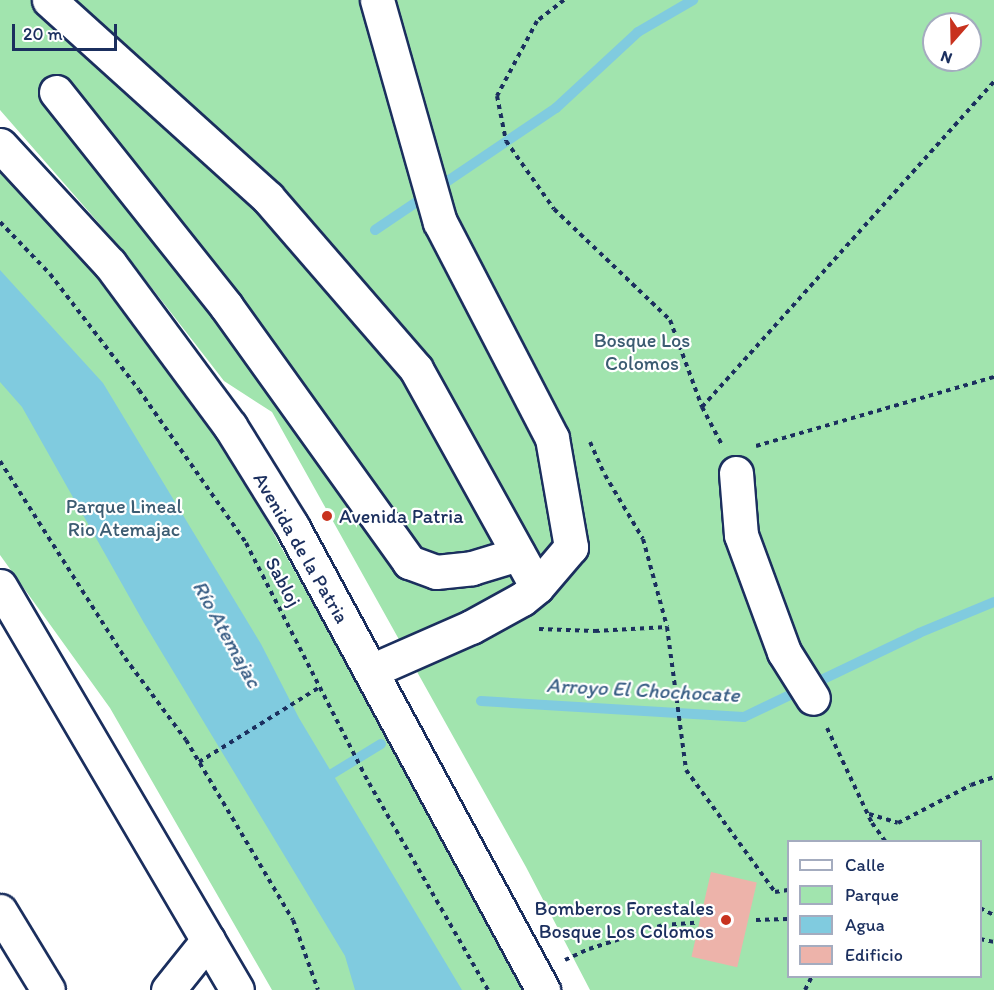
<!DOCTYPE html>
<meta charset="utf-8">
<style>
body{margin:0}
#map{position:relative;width:994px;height:990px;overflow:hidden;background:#fff;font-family:Itim,sans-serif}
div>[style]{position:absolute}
.green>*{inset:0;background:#a1e4ae}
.water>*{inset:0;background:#80cbdf}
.stream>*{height:10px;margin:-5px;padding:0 5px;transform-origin:5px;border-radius:5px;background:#80cbdf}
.building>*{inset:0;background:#edb3aa;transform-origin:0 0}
.path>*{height:4px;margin-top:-2px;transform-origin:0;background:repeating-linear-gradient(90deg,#1b2f5e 0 4.5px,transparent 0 9px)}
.roads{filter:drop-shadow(2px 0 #1b2f5e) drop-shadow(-2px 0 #1b2f5e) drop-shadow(0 2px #1b2f5e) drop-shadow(0 -2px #1b2f5e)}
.minor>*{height:33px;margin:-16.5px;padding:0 16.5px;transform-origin:16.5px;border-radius:16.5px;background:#fff}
.major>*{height:33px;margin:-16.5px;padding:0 16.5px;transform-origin:16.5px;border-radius:16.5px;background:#fff}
.dots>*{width:16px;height:16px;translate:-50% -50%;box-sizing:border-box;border:3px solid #fff;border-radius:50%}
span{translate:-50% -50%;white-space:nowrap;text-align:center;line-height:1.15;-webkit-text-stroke:4.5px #fff;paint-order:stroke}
.park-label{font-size:20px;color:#3c5c72}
.poi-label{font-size:20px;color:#1b2f5e}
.left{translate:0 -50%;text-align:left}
.right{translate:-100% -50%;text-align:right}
.street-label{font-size:20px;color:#1b2f5e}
.water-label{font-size:21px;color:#395e85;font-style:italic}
.legend{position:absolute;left:787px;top:840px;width:195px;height:138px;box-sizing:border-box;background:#fff;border:2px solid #a4acbf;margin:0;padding:8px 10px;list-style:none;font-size:18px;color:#1b2f5e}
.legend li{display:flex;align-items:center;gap:12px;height:30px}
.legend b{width:30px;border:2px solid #a4acbf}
.north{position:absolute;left:922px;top:12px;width:60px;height:60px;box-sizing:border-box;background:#fff;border:2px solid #a4acbf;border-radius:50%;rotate:200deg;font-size:16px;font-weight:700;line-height:24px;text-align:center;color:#1b2f5e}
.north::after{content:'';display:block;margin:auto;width:21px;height:27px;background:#c8321e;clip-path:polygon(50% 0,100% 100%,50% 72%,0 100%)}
.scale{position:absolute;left:12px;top:24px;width:105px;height:27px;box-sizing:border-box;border:3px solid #1b2f5e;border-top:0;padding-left:8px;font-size:18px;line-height:21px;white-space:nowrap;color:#1b2f5e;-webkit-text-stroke:4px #fff;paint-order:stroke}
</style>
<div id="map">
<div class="green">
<i style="clip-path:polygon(evenodd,0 0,994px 0,994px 990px,590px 990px,526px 867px,272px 412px,224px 381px,124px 252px,0 110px,0 0,934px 24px,970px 24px,970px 60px,934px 60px,934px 24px,0 0,788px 842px,980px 842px,980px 976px,788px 976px,788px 842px)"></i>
<i style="clip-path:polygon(0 173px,88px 264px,228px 452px,529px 990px,272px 990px,110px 708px,0 555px)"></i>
</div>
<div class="water">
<i style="clip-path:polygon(0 270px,103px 383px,261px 644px,299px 718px,462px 990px,355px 990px,345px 956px,144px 623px,22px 407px,0 382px)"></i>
</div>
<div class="stream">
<i style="left:375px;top:230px;width:218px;rotate:-34deg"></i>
<i style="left:556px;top:108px;width:112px;rotate:-42.8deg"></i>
<i style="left:638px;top:32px;width:64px;rotate:-30.2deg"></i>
<i style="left:481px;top:701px;width:263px;rotate:3.5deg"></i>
<i style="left:744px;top:717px;width:194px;rotate:-25.6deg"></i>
<i style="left:919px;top:633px;width:81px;rotate:-22.5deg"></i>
<i style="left:322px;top:780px;width:69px;rotate:-31.4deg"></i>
</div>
<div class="building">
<i style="left:711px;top:872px;width:47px;height:87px;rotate:13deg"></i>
</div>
<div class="path">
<i style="left:564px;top:0;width:34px;rotate:142deg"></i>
<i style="left:537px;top:21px;width:85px;rotate:118.1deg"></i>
<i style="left:497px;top:96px;width:46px;rotate:78.7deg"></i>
<i style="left:506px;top:141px;width:83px;rotate:54.8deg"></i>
<i style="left:554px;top:209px;width:161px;rotate:43.7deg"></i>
<i style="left:670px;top:320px;width:93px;rotate:69.8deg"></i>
<i style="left:702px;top:407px;width:41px;rotate:62.2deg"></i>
<i style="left:0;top:222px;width:72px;rotate:46.1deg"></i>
<i style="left:50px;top:274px;width:146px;rotate:52.5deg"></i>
<i style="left:139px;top:390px;width:187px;rotate:55deg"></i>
<i style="left:246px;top:543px;width:270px;rotate:62.9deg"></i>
<i style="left:369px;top:783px;width:239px;rotate:60.1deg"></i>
<i style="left:702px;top:407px;width:437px;rotate:-48.1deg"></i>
<i style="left:590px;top:442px;width:36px;rotate:66deg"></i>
<i style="left:605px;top:475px;width:74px;rotate:59.3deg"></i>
<i style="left:643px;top:539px;width:91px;rotate:74.7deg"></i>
<i style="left:667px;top:627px;width:144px;rotate:82.4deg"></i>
<i style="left:686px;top:770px;width:151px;rotate:53.9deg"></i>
<i style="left:775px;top:892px;width:13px;rotate:-9deg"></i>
<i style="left:756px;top:446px;width:248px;rotate:-16.2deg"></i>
<i style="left:0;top:461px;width:233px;rotate:57.6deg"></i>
<i style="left:125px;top:658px;width:102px;rotate:53.4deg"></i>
<i style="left:186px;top:740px;width:209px;rotate:59.3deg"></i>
<i style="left:293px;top:920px;width:74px;rotate:70.3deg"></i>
<i style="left:539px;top:629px;width:56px;rotate:2deg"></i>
<i style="left:595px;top:631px;width:72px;rotate:-3.2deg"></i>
<i style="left:827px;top:728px;width:105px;rotate:64.7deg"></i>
<i style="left:872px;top:823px;width:24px;rotate:54deg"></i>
<i style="left:199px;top:762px;width:142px;rotate:-31.8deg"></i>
<i style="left:869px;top:814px;width:30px;rotate:17deg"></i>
<i style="left:898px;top:823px;width:82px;rotate:-27.5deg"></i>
<i style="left:971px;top:785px;width:24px;rotate:-19deg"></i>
<i style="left:980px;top:908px;width:16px;rotate:27deg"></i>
<i style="left:756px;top:920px;width:32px;rotate:-2deg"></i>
<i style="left:980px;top:939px;width:14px;rotate:12deg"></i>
<i style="left:565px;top:960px;width:26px;rotate:-25deg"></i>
<i style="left:589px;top:949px;width:78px;rotate:-18deg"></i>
<i style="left:663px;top:925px;width:32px;rotate:-4deg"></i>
<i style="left:805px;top:990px;width:16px;rotate:-63deg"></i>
</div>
<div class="roads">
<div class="minor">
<i style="left:49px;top:0;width:295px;rotate:42.1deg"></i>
<i style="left:268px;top:198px;width:226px;rotate:49.1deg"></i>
<i style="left:416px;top:369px;width:249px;rotate:61deg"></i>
<i style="left:537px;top:587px;width:19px;rotate:141deg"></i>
<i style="left:522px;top:599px;width:58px;rotate:151.2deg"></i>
<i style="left:471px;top:627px;width:109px;rotate:156.3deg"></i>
<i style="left:377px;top:0;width:231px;rotate:74.2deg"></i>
<i style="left:440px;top:222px;width:243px;rotate:62.6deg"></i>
<i style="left:552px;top:438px;width:111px;rotate:80.1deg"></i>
<i style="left:571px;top:547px;width:52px;rotate:130.4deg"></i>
<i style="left:56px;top:92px;width:273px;rotate:51.5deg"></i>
<i style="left:226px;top:306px;width:315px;rotate:54.4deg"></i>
<i style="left:409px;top:562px;width:29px;rotate:20deg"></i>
<i style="left:436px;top:572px;width:36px;rotate:-6deg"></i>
<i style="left:472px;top:568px;width:48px;rotate:-16.9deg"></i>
<i style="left:736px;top:473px;width:62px;rotate:85.4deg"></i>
<i style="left:741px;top:535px;width:125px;rotate:69.8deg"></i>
<i style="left:784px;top:652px;width:54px;rotate:57.8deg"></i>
<i style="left:0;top:911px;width:92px;rotate:58.7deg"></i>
<i style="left:168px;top:990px;width:64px;rotate:-51.3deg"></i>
</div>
<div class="major">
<i style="left:0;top:145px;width:162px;rotate:47.3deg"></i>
<i style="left:110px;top:264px;width:202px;rotate:53.5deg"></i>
<i style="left:230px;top:426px;width:118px;rotate:58.2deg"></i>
<i style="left:292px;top:526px;width:528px;rotate:61.59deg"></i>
<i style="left:0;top:586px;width:468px;rotate:59.6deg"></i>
</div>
</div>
<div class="dots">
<i style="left:327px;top:516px;background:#c8321e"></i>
<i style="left:726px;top:920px;background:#c8321e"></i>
</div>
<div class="park-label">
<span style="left:642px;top:352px">Bosque Los<br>Colomos</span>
<span style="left:124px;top:518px">Parque Lineal<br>Rio Atemajac</span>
</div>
<div class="poi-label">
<span class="left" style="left:339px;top:516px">Avenida Patria</span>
<span class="right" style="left:714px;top:920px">Bomberos Forestales<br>Bosque Los Colomos</span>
</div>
<div class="street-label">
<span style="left:301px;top:548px;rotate:60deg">Avenida de la Patria</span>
<span style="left:283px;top:582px;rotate:62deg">Sabloj</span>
</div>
<div class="water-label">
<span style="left:227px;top:634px;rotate:61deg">Río Atemajac</span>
<span style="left:643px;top:690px;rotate:3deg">Arroyo El Chochocate</span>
</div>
<ul class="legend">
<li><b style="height:8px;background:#fff"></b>Calle</li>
<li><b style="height:16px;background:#a1e4ae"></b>Parque</li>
<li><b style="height:16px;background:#80cbdf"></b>Agua</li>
<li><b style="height:16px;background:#edb3aa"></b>Edificio</li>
</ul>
<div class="north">N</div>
<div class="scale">20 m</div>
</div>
